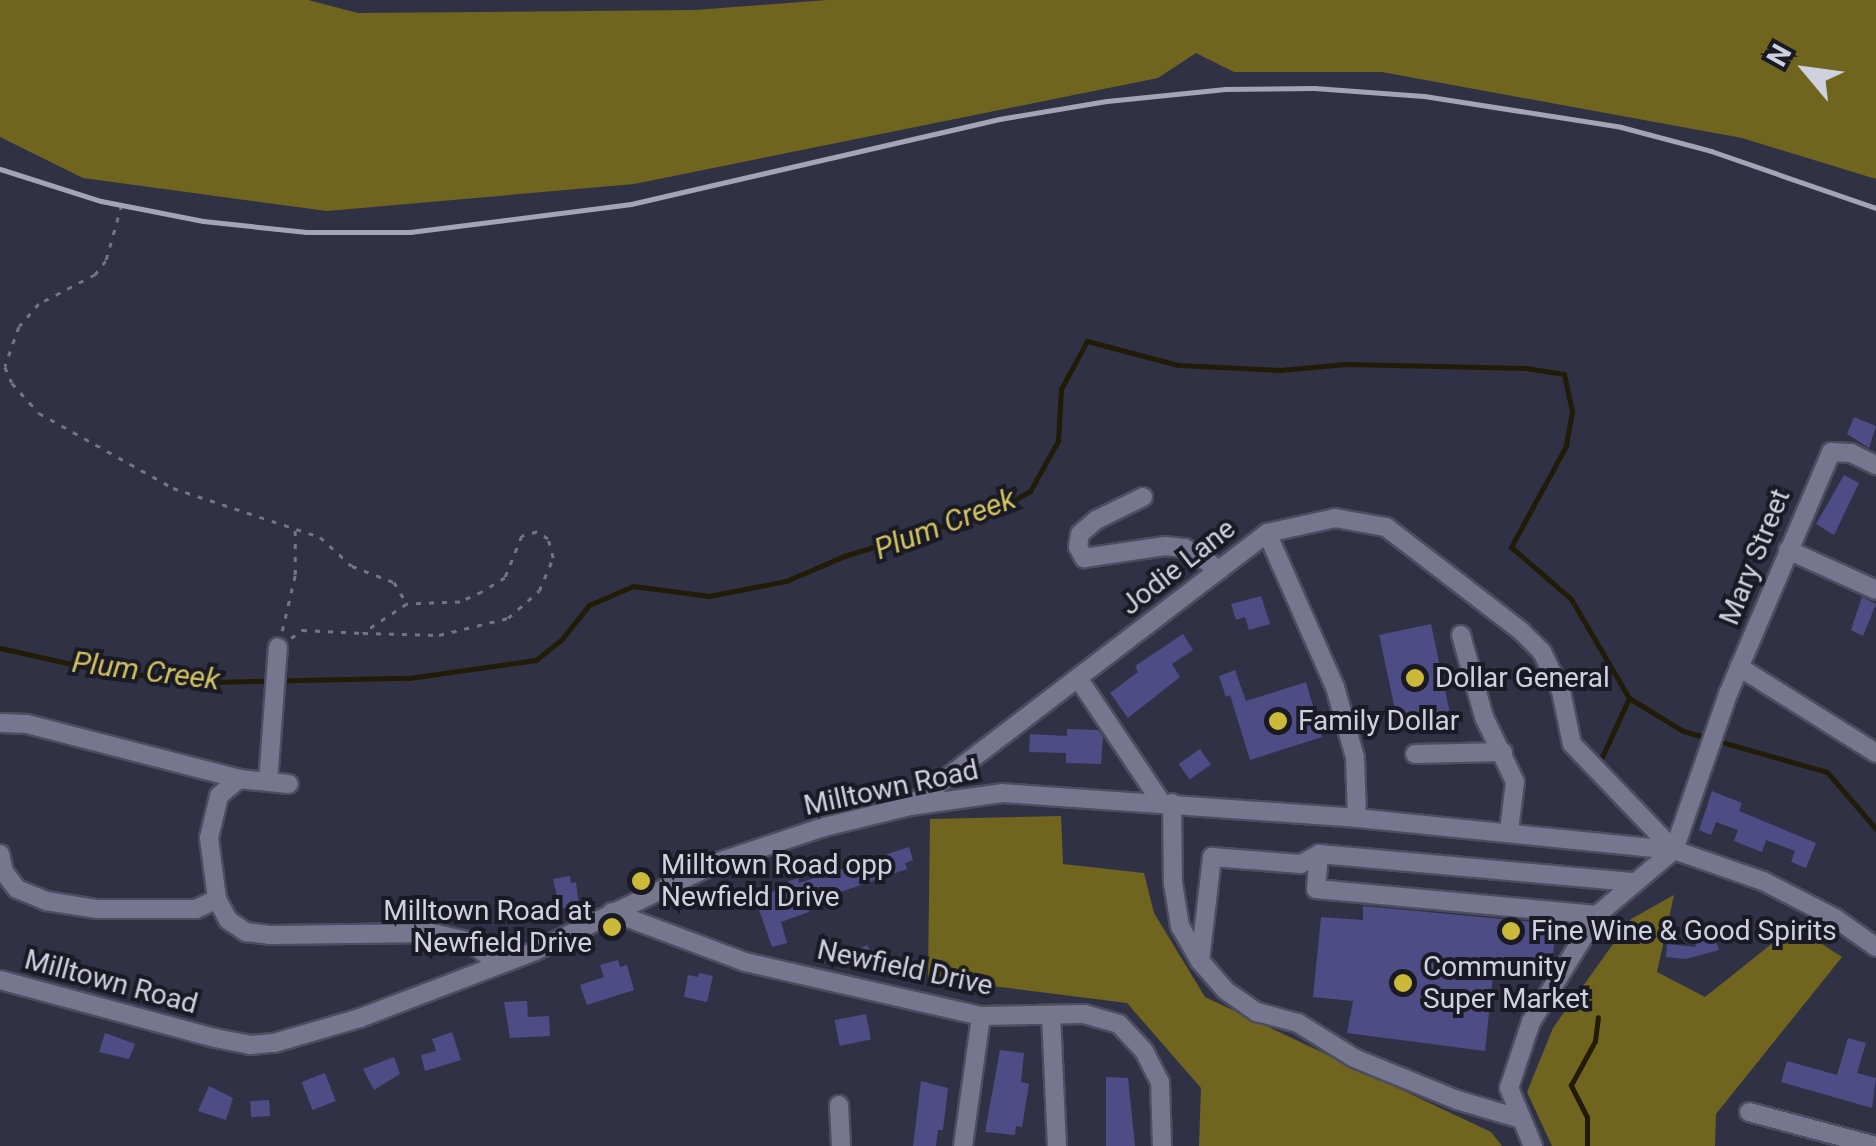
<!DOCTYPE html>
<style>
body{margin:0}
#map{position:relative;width:1876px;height:1146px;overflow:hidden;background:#313146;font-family:Roboto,sans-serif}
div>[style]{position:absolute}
.forest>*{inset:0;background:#6f651e}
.stream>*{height:5px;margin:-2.5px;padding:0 2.5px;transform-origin:2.5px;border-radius:2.5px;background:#201c07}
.building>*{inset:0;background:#4e4c84;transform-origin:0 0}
.path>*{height:2.5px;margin-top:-1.25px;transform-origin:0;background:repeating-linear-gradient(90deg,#737486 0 5px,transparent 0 13px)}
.roads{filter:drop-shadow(2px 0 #4c4d5e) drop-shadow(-2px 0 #4c4d5e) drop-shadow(0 2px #4c4d5e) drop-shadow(0 -2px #4c4d5e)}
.minor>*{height:18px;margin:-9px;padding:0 9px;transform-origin:9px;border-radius:9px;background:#76778f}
.rail>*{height:5px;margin:-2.5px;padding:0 2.5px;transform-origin:2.5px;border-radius:2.5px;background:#a3a4b4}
.dots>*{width:28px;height:28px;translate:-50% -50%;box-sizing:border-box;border:5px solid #1a1a24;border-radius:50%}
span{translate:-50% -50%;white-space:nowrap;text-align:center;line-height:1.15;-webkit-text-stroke:8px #1a1a24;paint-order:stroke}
.street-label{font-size:28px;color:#d0d1df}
.poi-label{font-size:28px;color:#d0d1df}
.left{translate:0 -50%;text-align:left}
.right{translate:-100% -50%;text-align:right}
.water-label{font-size:30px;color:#d1c360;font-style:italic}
.north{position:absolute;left:1756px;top:20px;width:100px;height:100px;-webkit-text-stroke:8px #1a1a24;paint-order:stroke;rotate:299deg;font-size:28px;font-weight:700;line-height:40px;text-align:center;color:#d0d1df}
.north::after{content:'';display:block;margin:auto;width:35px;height:45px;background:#d0d1df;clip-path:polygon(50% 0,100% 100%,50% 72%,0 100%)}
</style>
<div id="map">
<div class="forest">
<i style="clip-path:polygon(0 0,308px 0,358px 13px,695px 10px,827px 0,1876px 0,1876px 179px,1742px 138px,1382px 72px,1234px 72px,1196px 53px,1158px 78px,634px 184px,327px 211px,83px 178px,0 137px)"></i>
<i style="clip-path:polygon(1061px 816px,1063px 864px,1144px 873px,1154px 913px,1205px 997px,1491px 1132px,1502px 1146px,1199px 1146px,1201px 1088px,1127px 1003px,928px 978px,930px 819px)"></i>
<i style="clip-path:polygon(1674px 895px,1657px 972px,1705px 997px,1794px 926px,1842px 957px,1716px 1114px,1715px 1146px,1552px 1146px,1527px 1092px,1553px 1028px,1631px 919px)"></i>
</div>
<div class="stream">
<i style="left:0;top:648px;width:106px;rotate:12.6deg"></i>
<i style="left:103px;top:671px;width:109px;rotate:5.8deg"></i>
<i style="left:211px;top:682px;width:198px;rotate:-1.2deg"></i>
<i style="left:409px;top:678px;width:128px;rotate:-8.1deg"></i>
<i style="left:536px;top:660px;width:32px;rotate:-39deg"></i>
<i style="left:561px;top:640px;width:45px;rotate:-51.3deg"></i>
<i style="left:589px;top:605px;width:48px;rotate:-23.4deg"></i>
<i style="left:633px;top:586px;width:77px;rotate:7.5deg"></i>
<i style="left:709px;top:596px;width:78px;rotate:-11deg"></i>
<i style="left:786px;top:581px;width:63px;rotate:-23.3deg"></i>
<i style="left:844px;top:556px;width:162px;rotate:-16.9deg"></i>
<i style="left:999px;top:509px;width:36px;rotate:-30deg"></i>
<i style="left:1030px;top:491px;width:57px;rotate:-60.8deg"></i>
<i style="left:1058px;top:441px;width:52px;rotate:-86.7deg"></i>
<i style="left:1061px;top:389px;width:55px;rotate:-61.6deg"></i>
<i style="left:1087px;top:341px;width:94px;rotate:14.8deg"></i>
<i style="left:1178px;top:365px;width:102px;rotate:2.8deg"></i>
<i style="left:1280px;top:370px;width:66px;rotate:-5.2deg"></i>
<i style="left:1346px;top:364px;width:180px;rotate:1.3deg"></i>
<i style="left:1526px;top:368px;width:38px;rotate:9deg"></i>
<i style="left:1564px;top:374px;width:38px;rotate:78deg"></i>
<i style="left:1572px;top:411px;width:36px;rotate:100deg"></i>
<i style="left:1566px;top:446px;width:115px;rotate:118.6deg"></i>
<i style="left:1511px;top:547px;width:79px;rotate:40.9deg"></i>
<i style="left:1571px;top:599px;width:115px;rotate:59.6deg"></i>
<i style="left:1629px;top:698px;width:63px;rotate:31.4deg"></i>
<i style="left:1683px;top:731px;width:150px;rotate:15.9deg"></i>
<i style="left:1827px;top:772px;width:75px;rotate:49.3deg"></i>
<i style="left:1602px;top:757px;width:65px;rotate:-65.4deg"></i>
<i style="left:1587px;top:1146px;width:29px;rotate:-90deg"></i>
<i style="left:1587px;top:1117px;width:36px;rotate:-117deg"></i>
<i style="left:1571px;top:1085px;width:50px;rotate:-61.4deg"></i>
<i style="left:1595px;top:1041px;width:24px;rotate:-83deg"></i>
</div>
<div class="building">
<i style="clip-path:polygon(1854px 417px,1876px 426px,1869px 448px,1847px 434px)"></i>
<i style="clip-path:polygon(1844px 475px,1859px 483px,1834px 535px,1816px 524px)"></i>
<i style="clip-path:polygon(1261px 596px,1270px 624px,1249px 630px,1245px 617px,1236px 620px,1231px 604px)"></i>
<i style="clip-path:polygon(1862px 597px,1876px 604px,1863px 636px,1851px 630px)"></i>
<i style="left:1431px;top:624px;width:98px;height:53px;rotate:78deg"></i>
<i style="clip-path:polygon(1183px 634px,1193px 650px,1172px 664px,1180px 677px,1128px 718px,1110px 693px,1138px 672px,1135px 666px)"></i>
<i style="clip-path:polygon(1235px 670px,1246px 701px,1306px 682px,1322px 737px,1250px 760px,1230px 695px,1226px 697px,1219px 676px)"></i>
<i style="clip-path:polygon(1067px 729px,1098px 730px,1103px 737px,1101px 764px,1066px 763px,1066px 753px,1029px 752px,1030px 734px,1067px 736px)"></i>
<i style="left:1200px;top:749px;width:19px;height:26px;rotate:55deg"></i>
<i style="clip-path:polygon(1712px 791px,1742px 803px,1739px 811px,1816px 843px,1806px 868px,1791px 862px,1795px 851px,1766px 840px,1762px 852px,1734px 841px,1738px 830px,1716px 822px,1711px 835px,1699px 830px)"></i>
<i style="clip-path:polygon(909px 847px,913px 860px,905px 863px,907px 869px,806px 904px,809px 912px,781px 922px,787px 943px,772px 947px,755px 898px,783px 888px,781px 884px,798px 878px,799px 883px)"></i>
<i style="clip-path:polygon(570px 876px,571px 883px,576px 882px,579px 906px,560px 909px,553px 879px)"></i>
<i style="clip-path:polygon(1363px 906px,1556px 924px,1552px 964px,1550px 968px,1494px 966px,1485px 1051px,1347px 1033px,1353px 1001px,1313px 997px,1321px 917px,1363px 920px)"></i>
<i style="clip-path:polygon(1710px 924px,1719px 950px,1686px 959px,1666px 957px,1667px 944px,1696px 947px,1691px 930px)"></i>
<i style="left:867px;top:945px;width:18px;height:18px;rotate:63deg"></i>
<i style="left:913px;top:957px;width:18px;height:17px;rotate:77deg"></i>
<i style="clip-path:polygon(618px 960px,620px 967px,627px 965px,634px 990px,587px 1005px,580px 985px,604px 977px,600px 965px)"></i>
<i style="clip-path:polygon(699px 973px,713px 976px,707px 1002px,684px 997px,688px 975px,698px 977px)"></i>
<i style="clip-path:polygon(527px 1001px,528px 1017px,549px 1016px,550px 1036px,510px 1038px,504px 1002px)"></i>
<i style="left:866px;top:1014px;width:26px;height:32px;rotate:79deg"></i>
<i style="clip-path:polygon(452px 1032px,461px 1060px,425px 1071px,421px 1055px,436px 1051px,432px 1039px)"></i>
<i style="clip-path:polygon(105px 1033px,135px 1044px,129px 1059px,99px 1052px)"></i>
<i style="clip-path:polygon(1848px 1038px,1866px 1043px,1857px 1073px,1876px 1078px,1872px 1108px,1781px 1082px,1787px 1061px,1837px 1075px)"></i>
<i style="clip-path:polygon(1000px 1050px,1024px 1053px,1021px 1082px,1029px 1084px,1022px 1127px,1016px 1126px,1015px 1135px,985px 1132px)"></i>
<i style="clip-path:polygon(394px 1057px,400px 1074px,374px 1090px,363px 1069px)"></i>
<i style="left:325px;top:1073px;width:30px;height:25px;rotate:69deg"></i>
<i style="clip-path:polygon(1106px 1077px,1128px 1078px,1135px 1146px,1106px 1146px)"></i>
<i style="clip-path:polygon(921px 1081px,948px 1088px,943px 1130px,938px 1130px,936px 1146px,913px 1146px)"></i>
<i style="clip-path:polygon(209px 1086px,233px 1098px,226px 1120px,198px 1111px)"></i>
<i style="left:269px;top:1100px;width:16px;height:19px;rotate:86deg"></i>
</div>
<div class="path">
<i style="left:122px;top:205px;width:58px;rotate:105.9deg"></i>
<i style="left:106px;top:261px;width:18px;rotate:128deg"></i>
<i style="left:95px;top:275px;width:63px;rotate:152.6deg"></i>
<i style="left:39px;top:304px;width:30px;rotate:131deg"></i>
<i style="left:19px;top:327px;width:42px;rotate:109.3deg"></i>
<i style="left:5px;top:367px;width:17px;rotate:66deg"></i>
<i style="left:12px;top:383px;width:40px;rotate:48deg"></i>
<i style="left:39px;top:413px;width:154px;rotate:29.2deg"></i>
<i style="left:173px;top:488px;width:155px;rotate:18.4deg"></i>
<i style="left:320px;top:537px;width:43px;rotate:42.2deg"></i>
<i style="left:352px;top:566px;width:45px;rotate:20.9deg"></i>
<i style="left:394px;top:582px;width:26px;rotate:59deg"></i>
<i style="left:282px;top:631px;width:57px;rotate:-76.9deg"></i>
<i style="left:295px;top:575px;width:48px;rotate:-90deg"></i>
<i style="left:291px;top:638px;width:14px;rotate:-36deg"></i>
<i style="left:302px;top:630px;width:61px;rotate:2.8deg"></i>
<i style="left:363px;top:633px;width:76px;rotate:1.5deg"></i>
<i style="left:439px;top:635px;width:71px;rotate:-13.8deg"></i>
<i style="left:508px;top:618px;width:41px;rotate:-41.1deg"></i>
<i style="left:539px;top:591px;width:36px;rotate:-67deg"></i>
<i style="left:553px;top:558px;width:20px;rotate:-105deg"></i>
<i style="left:548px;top:539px;width:13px;rotate:-148deg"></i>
<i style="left:537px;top:532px;width:16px;rotate:165deg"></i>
<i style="left:522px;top:536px;width:45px;rotate:112deg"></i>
<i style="left:505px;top:578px;width:27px;rotate:149deg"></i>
<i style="left:482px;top:592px;width:24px;rotate:156deg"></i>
<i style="left:460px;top:602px;width:53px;rotate:177.8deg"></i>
<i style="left:407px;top:604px;width:53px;rotate:146.6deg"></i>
</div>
<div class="roads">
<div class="minor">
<i style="left:1143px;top:497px;width:52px;rotate:153.9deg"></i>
<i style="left:1096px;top:520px;width:21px;rotate:139deg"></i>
<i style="left:1080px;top:534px;width:13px;rotate:99deg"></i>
<i style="left:1078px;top:547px;width:13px;rotate:61deg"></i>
<i style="left:1084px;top:558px;width:82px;rotate:-8.4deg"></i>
<i style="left:1165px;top:546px;width:20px;rotate:6deg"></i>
<i style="left:1185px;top:548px;width:41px;rotate:32.2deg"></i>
<i style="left:1267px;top:533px;width:168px;rotate:66.2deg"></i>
<i style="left:1335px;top:687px;width:73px;rotate:74.1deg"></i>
<i style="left:1355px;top:757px;width:61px;rotate:88.1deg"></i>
<i style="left:1788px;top:550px;width:97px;rotate:24.4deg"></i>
<i style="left:1461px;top:635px;width:85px;rotate:74.3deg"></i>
<i style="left:1484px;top:717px;width:72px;rotate:64.5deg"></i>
<i style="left:1515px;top:782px;width:49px;rotate:97deg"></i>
<i style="left:1739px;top:667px;width:162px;rotate:32.1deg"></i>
<i style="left:1078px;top:678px;width:149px;rotate:56.2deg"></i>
<i style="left:0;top:723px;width:27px;rotate:2deg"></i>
<i style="left:27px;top:724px;width:219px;rotate:14.5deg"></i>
<i style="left:239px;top:779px;width:50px;rotate:5.7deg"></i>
<i style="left:1415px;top:754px;width:88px;rotate:-1.3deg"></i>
<i style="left:239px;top:779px;width:26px;rotate:140deg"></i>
<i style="left:219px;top:796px;width:43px;rotate:103.4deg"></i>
<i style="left:209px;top:838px;width:62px;rotate:82.5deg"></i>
<i style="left:217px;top:899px;width:24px;rotate:62deg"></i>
<i style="left:228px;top:920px;width:22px;rotate:34deg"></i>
<i style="left:246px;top:932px;width:24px;rotate:7deg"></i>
<i style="left:270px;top:935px;width:162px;rotate:-0.7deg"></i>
<i style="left:432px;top:933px;width:39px;rotate:13deg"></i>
<i style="left:470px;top:942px;width:37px;rotate:38deg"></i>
<i style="left:268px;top:782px;width:135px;rotate:-85.8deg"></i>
<i style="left:914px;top:803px;width:444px;rotate:-37.4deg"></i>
<i style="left:1267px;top:533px;width:70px;rotate:-12.4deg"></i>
<i style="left:1335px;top:518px;width:52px;rotate:10deg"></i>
<i style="left:1386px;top:527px;width:170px;rotate:37.6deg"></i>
<i style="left:1521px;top:631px;width:30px;rotate:45deg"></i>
<i style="left:1542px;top:652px;width:43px;rotate:64deg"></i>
<i style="left:1561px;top:691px;width:54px;rotate:78.3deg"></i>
<i style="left:1572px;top:744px;width:147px;rotate:46.1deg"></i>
<i style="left:1172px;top:803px;width:80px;rotate:89.3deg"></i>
<i style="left:1173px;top:883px;width:44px;rotate:80.8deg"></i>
<i style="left:1180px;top:926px;width:40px;rotate:60.3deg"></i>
<i style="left:1200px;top:961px;width:38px;rotate:49deg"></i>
<i style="left:1225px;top:990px;width:39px;rotate:35deg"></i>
<i style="left:1257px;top:1012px;width:42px;rotate:15deg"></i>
<i style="left:1298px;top:1023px;width:66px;rotate:32deg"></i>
<i style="left:1354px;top:1058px;width:111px;rotate:22.2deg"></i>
<i style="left:1457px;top:1100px;width:64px;rotate:16.4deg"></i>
<i style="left:0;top:854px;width:18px;rotate:77deg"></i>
<i style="left:4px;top:872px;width:21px;rotate:53deg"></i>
<i style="left:17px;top:889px;width:31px;rotate:22deg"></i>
<i style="left:46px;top:901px;width:52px;rotate:8.9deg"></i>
<i style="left:97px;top:909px;width:99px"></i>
<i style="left:196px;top:909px;width:23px;rotate:-25deg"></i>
<i style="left:1319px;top:854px;width:35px;rotate:95deg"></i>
<i style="left:1316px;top:889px;width:282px;rotate:5.3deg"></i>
<i style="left:612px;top:912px;width:142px;rotate:20.6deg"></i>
<i style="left:745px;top:962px;width:242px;rotate:12.9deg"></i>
<i style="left:981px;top:1016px;width:103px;rotate:-1.1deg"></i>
<i style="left:1084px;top:1014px;width:36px;rotate:16deg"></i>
<i style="left:1119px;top:1024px;width:37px;rotate:47deg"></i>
<i style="left:1144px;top:1051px;width:35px;rotate:63deg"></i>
<i style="left:1160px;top:1082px;width:64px;rotate:88.2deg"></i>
<i style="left:1200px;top:961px;width:105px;rotate:-83.4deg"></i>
<i style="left:1212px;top:857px;width:89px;rotate:4.5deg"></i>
<i style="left:1301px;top:864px;width:21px;rotate:-29deg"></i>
<i style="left:1319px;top:854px;width:317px;rotate:5.1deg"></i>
<i style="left:0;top:980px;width:223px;rotate:15.1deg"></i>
<i style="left:215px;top:1038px;width:36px;rotate:11deg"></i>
<i style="left:250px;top:1045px;width:24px;rotate:-5deg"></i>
<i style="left:274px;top:1043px;width:90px;rotate:-16.2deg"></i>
<i style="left:360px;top:1018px;width:187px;rotate:-20.9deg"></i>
<i style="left:535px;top:951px;width:207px;rotate:-25.8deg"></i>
<i style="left:721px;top:861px;width:108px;rotate:-18.3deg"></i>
<i style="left:824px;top:827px;width:89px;rotate:-13.7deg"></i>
<i style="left:910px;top:806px;width:93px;rotate:-8deg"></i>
<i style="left:1002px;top:793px;width:356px;rotate:4deg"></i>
<i style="left:1357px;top:818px;width:319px;rotate:5.8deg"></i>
<i style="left:1674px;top:850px;width:94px;rotate:19.2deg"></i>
<i style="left:1763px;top:881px;width:81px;rotate:27.2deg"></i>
<i style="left:1835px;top:918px;width:50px;rotate:35.3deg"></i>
<i style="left:1051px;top:1015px;width:131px;rotate:87.4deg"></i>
<i style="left:839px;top:1105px;width:41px;rotate:87.2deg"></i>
<i style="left:1749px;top:1112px;width:131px;rotate:15deg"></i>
<i style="left:963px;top:1146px;width:131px;rotate:-82.1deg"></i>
<i style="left:1533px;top:1146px;width:63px;rotate:-112.5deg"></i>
<i style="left:1509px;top:1088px;width:70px;rotate:-71.6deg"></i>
<i style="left:1531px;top:1022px;width:126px;rotate:-58.3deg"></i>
<i style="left:1597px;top:915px;width:101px;rotate:-40.2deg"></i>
<i style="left:1674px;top:850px;width:165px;rotate:-70.9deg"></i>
<i style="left:1728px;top:694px;width:263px;rotate:-66.9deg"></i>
<i style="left:1831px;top:452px;width:20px;rotate:3deg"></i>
<i style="left:1851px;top:453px;width:28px;rotate:26deg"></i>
</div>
</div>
<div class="rail">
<i style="left:0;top:169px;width:106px;rotate:17.6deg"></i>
<i style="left:101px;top:201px;width:104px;rotate:11.1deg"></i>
<i style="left:203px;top:221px;width:104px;rotate:6.1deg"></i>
<i style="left:306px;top:232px;width:104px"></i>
<i style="left:410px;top:232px;width:223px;rotate:-7.2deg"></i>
<i style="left:631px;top:204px;width:378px;rotate:-13deg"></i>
<i style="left:999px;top:119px;width:109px;rotate:-9.5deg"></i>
<i style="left:1107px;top:101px;width:119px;rotate:-5.8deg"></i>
<i style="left:1225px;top:89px;width:89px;rotate:-0.6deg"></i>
<i style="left:1314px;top:88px;width:110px;rotate:4.2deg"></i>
<i style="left:1424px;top:96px;width:199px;rotate:8.9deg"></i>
<i style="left:1621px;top:127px;width:93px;rotate:14.9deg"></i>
<i style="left:1711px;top:151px;width:175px;rotate:19.1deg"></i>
</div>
<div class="dots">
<i style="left:1415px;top:678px;background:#cbba39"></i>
<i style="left:1278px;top:721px;background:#cbba39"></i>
<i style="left:641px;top:881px;background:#cbba39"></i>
<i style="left:612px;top:927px;background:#cbba39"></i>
<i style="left:1511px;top:931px;background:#cbba39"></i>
<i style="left:1403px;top:983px;background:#cbba39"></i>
</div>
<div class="street-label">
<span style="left:1755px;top:557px;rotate:-68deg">Mary Street</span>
<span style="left:1178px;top:567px;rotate:-38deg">Jodie Lane</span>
<span style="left:891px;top:788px;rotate:-12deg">Milltown Road</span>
<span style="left:905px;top:968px;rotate:12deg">Newfield Drive</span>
<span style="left:111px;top:982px;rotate:15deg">Milltown Road</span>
</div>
<div class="poi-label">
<span class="left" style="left:1435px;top:678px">Dollar General</span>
<span class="left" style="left:1298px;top:721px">Family Dollar</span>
<span class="left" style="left:661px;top:881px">Milltown Road opp<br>Newfield Drive</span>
<span class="right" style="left:592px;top:927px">Milltown Road at<br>Newfield Drive</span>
<span class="left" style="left:1531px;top:931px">Fine Wine &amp; Good Spirits</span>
<span class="left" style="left:1423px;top:983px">Community<br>Super Market</span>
</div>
<div class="water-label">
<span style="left:945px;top:524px;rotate:-21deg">Plum Creek</span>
<span style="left:146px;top:671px;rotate:7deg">Plum Creek</span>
</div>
<div class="north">N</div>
</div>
